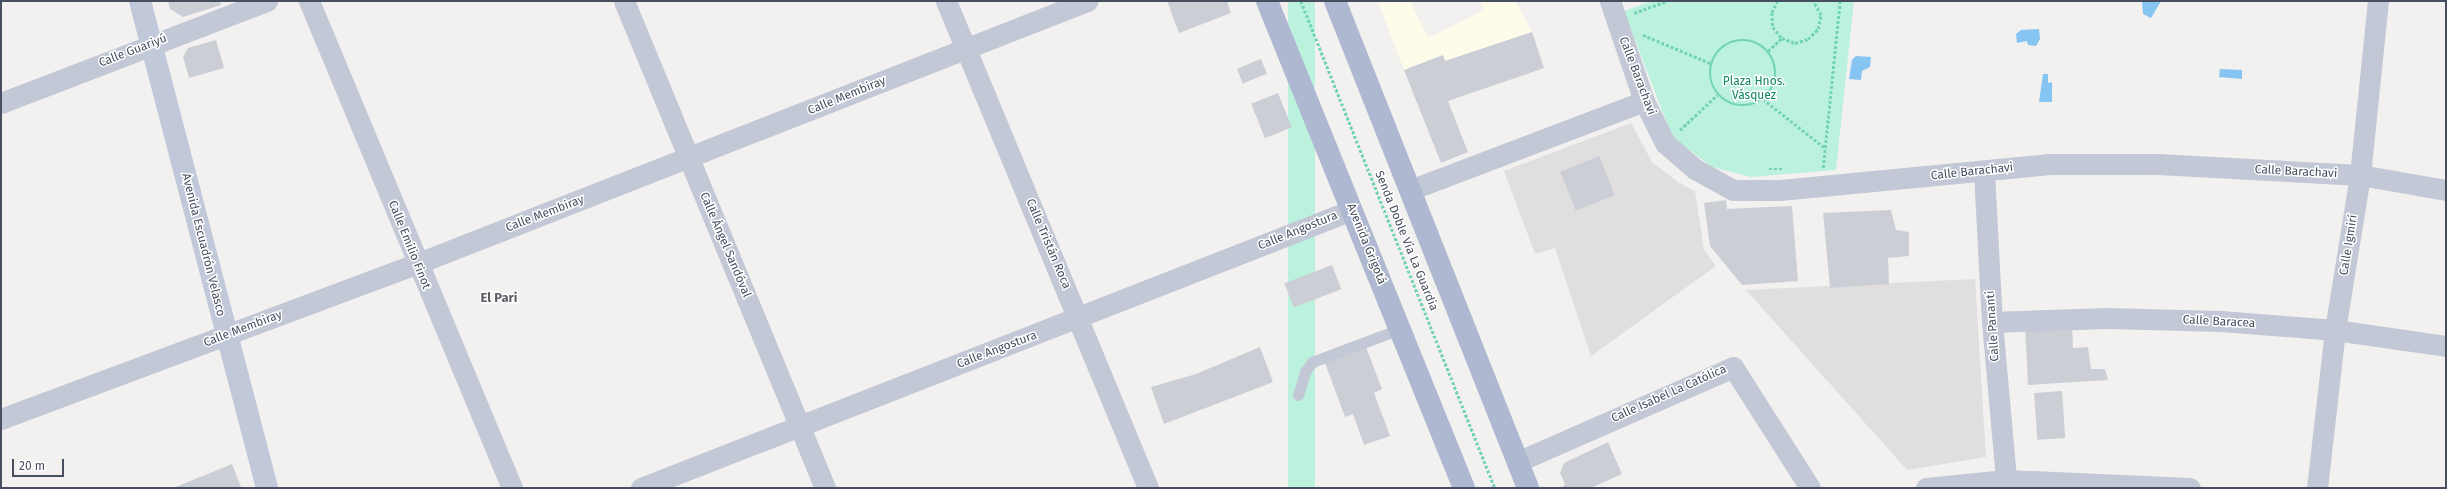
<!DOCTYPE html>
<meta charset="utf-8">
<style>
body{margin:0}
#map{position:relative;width:2447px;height:489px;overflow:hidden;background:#f3f0f0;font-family:"Fira Sans",sans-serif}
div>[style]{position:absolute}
.commercial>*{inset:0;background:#fdfce9}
.education>*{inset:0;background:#e1dedf}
.green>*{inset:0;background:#bcf2dd;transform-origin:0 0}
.water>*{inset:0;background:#86c4f2}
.building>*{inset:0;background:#ccced6;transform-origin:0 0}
.path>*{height:2.5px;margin-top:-1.25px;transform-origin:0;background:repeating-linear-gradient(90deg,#72d3b8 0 3px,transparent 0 5px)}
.path>.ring{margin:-1.25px;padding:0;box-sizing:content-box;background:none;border:2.5px solid #72d3b8;border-radius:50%}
.lane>*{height:11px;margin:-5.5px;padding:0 5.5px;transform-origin:5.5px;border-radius:5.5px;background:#c3c8d6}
.street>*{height:21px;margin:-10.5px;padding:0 10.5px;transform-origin:10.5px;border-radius:10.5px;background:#c3c8d6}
.secondary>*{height:22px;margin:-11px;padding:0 11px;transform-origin:11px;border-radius:11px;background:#c1c8da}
.primary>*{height:22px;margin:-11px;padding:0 11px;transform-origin:11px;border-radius:11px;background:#aeb8d0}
span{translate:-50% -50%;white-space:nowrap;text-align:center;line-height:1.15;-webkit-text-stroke:3px #fff;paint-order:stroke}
.street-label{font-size:12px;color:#464e5f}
.park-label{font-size:12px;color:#118665}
.neighbourhood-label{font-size:13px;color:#5c5e65;font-weight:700}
.frame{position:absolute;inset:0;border:2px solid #464e5f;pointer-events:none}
.scale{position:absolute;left:12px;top:459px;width:52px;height:18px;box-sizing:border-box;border:2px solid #464e5f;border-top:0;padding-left:5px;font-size:12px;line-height:14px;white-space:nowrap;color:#464e5f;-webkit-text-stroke:3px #fff;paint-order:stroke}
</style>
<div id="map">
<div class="commercial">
<i style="clip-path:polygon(1378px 1px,1410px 1px,1428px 38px,1484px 10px,1480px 1px,1515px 1px,1532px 32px,1445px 61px,1443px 55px,1404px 70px)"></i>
</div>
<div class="education">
<i style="clip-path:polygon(1631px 123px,1652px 162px,1679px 183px,1695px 191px,1704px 249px,1716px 266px,1591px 356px,1555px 248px,1535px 254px,1504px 171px)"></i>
<i style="clip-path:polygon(1975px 279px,1986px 457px,1907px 470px,1746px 290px)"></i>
</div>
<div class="green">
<i style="left:1288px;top:1px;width:27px;height:524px"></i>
<i style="clip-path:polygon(1651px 1px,1854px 1px,1836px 170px,1751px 177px,1712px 167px,1683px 145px,1671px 134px,1624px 11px)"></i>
</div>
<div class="water">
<i style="clip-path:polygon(2142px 1px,2161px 1px,2151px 18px,2143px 14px)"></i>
<i style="clip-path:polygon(2039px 29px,2040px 39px,2036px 46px,2028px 45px,2027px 41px,2017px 43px,2016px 34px,2021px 30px)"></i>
<i style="clip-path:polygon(1856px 56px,1871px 57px,1870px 67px,1862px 71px,1861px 80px,1849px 79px,1852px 60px)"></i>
<i style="clip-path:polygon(2220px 69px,2242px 70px,2242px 79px,2219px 77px)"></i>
<i style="clip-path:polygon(2043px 74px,2048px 74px,2048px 83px,2052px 82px,2052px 102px,2039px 102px)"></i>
</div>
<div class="building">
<i style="clip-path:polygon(168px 1px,220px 1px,221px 5px,183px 17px,170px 9px)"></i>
<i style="clip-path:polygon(1167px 1px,1227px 1px,1231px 13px,1179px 33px)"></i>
<i style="clip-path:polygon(1532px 32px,1544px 68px,1448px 101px,1468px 152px,1441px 163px,1404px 70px,1443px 55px,1445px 61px)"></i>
<i style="clip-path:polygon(216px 40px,224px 68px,189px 78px,183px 57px,188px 48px)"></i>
<i style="left:1261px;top:59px;width:16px;height:26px;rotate:68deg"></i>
<i style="left:1278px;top:93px;width:37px;height:29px;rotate:68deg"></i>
<i style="left:1599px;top:156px;width:42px;height:42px;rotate:68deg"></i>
<i style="clip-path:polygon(1726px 200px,1727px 209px,1792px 206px,1798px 281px,1742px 285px,1710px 246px,1704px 203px)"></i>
<i style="clip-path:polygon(1891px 210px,1896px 230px,1909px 232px,1909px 256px,1888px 258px,1889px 284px,1830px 288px,1823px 213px)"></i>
<i style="left:1332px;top:265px;width:26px;height:51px;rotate:69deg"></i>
<i style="clip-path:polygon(2072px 323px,2073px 348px,2088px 347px,2091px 369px,2105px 369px,2108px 380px,2028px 385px,2025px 326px)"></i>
<i style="clip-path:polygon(1260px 347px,1273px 382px,1164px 424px,1151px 387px,1196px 374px)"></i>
<i style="clip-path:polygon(1366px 347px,1382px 389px,1374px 393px,1390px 436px,1364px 445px,1353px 414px,1345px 417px,1325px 363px)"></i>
<i style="left:2062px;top:391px;width:47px;height:28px;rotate:86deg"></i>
<i style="clip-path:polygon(1608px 442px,1622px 474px,1591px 488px,1562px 488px,1565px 484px,1560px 473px,1564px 463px)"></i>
<i style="clip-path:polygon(232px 464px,241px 487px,239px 488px,173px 488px)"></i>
</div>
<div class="path">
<i style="left:1301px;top:1px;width:524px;rotate:68.28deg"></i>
<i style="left:1778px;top:1px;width:13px;rotate:117deg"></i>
<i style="left:1772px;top:13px;width:14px;rotate:86deg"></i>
<i style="left:1773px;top:27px;width:14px;rotate:51deg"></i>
<i style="left:1782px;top:38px;width:14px;rotate:21deg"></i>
<i style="left:1795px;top:43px;width:14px;rotate:-17deg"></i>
<i style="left:1808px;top:39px;width:14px;rotate:-45deg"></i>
<i style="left:1818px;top:29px;width:14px;rotate:-78deg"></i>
<i style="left:1821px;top:15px;width:16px;rotate:-120deg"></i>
<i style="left:1634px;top:13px;width:35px;rotate:-20deg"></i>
<i style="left:1643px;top:35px;width:73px;rotate:22.7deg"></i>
<i class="ring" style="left:1710px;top:40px;width:63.5px;height:63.5px"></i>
<i style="left:1768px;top:51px;width:19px;rotate:-43deg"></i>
<i style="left:1763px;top:99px;width:79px;rotate:38.3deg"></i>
<i style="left:1680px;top:130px;width:51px;rotate:-43.4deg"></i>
<i style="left:1823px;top:168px;width:168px;rotate:-84.2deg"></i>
<i style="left:1769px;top:169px;width:15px"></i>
</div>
<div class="lane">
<i style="left:1298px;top:395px;width:24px;rotate:-73deg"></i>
<i style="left:1305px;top:372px;width:12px;rotate:-55deg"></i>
<i style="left:1312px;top:362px;width:94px;rotate:-20.6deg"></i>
</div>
<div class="street">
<i style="left:309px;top:1px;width:528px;rotate:67.37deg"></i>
<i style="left:624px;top:1px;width:527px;rotate:67.57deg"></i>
<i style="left:946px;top:1px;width:527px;rotate:67.47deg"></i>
<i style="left:1610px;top:1px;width:106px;rotate:71.2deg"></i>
<i style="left:1644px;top:101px;width:47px;rotate:63.4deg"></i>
<i style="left:1665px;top:143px;width:40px;rotate:41deg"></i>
<i style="left:1695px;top:169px;width:43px;rotate:28.9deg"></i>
<i style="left:1733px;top:190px;width:47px"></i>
<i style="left:1780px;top:190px;width:269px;rotate:-5.5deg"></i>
<i style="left:2048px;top:164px;width:110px"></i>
<i style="left:2158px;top:164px;width:202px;rotate:3.1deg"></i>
<i style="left:2360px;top:175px;width:87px;rotate:9.9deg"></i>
<i style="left:1px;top:103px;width:285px;rotate:-21deg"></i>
<i style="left:1984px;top:171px;width:151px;rotate:87deg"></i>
<i style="left:1992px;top:322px;width:159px;rotate:84.9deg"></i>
<i style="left:1410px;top:190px;width:250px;rotate:-20.8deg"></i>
<i style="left:1992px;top:322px;width:114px;rotate:-2deg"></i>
<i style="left:2106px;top:318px;width:115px;rotate:1.5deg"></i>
<i style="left:2221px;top:321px;width:114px;rotate:4.5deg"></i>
<i style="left:2335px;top:330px;width:112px;rotate:8.2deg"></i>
<i style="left:1px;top:419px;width:443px;rotate:-20.5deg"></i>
<i style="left:416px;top:264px;width:721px;rotate:-21.4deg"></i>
<i style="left:1517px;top:462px;width:236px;rotate:-23.7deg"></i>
<i style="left:1733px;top:367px;width:143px;rotate:57.5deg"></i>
<i style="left:641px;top:488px;width:763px;rotate:-21.36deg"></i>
<i style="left:1926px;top:488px;width:80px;rotate:-5.7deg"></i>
<i style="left:2006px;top:480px;width:184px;rotate:2.5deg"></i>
<i style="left:2317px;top:488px;width:159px;rotate:-83.5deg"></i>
<i style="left:2335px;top:330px;width:157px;rotate:-80.8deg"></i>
<i style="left:2360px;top:175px;width:175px;rotate:-84.1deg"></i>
</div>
<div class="secondary">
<i style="left:140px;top:1px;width:503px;rotate:75.38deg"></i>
</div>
<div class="primary">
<i style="left:1267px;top:1px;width:525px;rotate:67.98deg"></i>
<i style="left:1335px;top:1px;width:524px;rotate:68.38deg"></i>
</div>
<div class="street-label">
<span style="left:133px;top:51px;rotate:-21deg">Calle Guariyú</span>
<span style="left:1637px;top:76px;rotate:69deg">Calle Barachavi</span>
<span style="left:847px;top:96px;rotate:-22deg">Calle Membiray</span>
<span style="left:1972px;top:172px;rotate:-6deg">Calle Barachavi</span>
<span style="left:2296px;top:172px;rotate:3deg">Calle Barachavi</span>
<span style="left:545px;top:214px;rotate:-21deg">Calle Membiray</span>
<span style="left:1298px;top:231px;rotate:-22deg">Calle Angostura</span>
<span style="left:1406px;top:241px;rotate:68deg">Senda Doble Vía La Guardia</span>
<span style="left:1048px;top:244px;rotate:67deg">Calle Tristán Roca</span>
<span style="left:1366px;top:244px;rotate:68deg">Avenida Grigotá</span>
<span style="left:203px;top:245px;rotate:76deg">Avenida Escuadrón Velasco</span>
<span style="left:409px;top:245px;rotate:68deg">Calle Emilio Finot</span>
<span style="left:725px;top:245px;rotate:67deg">Calle Ángel Sandóval</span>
<span style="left:2349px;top:245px;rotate:-81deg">Calle Igmirí</span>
<span style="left:2219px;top:322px;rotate:3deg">Calle Baracea</span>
<span style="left:1993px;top:326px;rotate:-94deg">Calle Pananti</span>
<span style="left:243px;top:329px;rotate:-21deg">Calle Membiray</span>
<span style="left:997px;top:350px;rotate:-21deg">Calle Angostura</span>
<span style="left:1669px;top:394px;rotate:-24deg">Calle Isabel La Católica</span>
</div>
<div class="park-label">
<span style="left:1754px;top:89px">Plaza Hnos.<br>Vásquez</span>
</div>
<div class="neighbourhood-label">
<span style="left:499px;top:298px">El Pari</span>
</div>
<div class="frame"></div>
<div class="scale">20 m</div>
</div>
